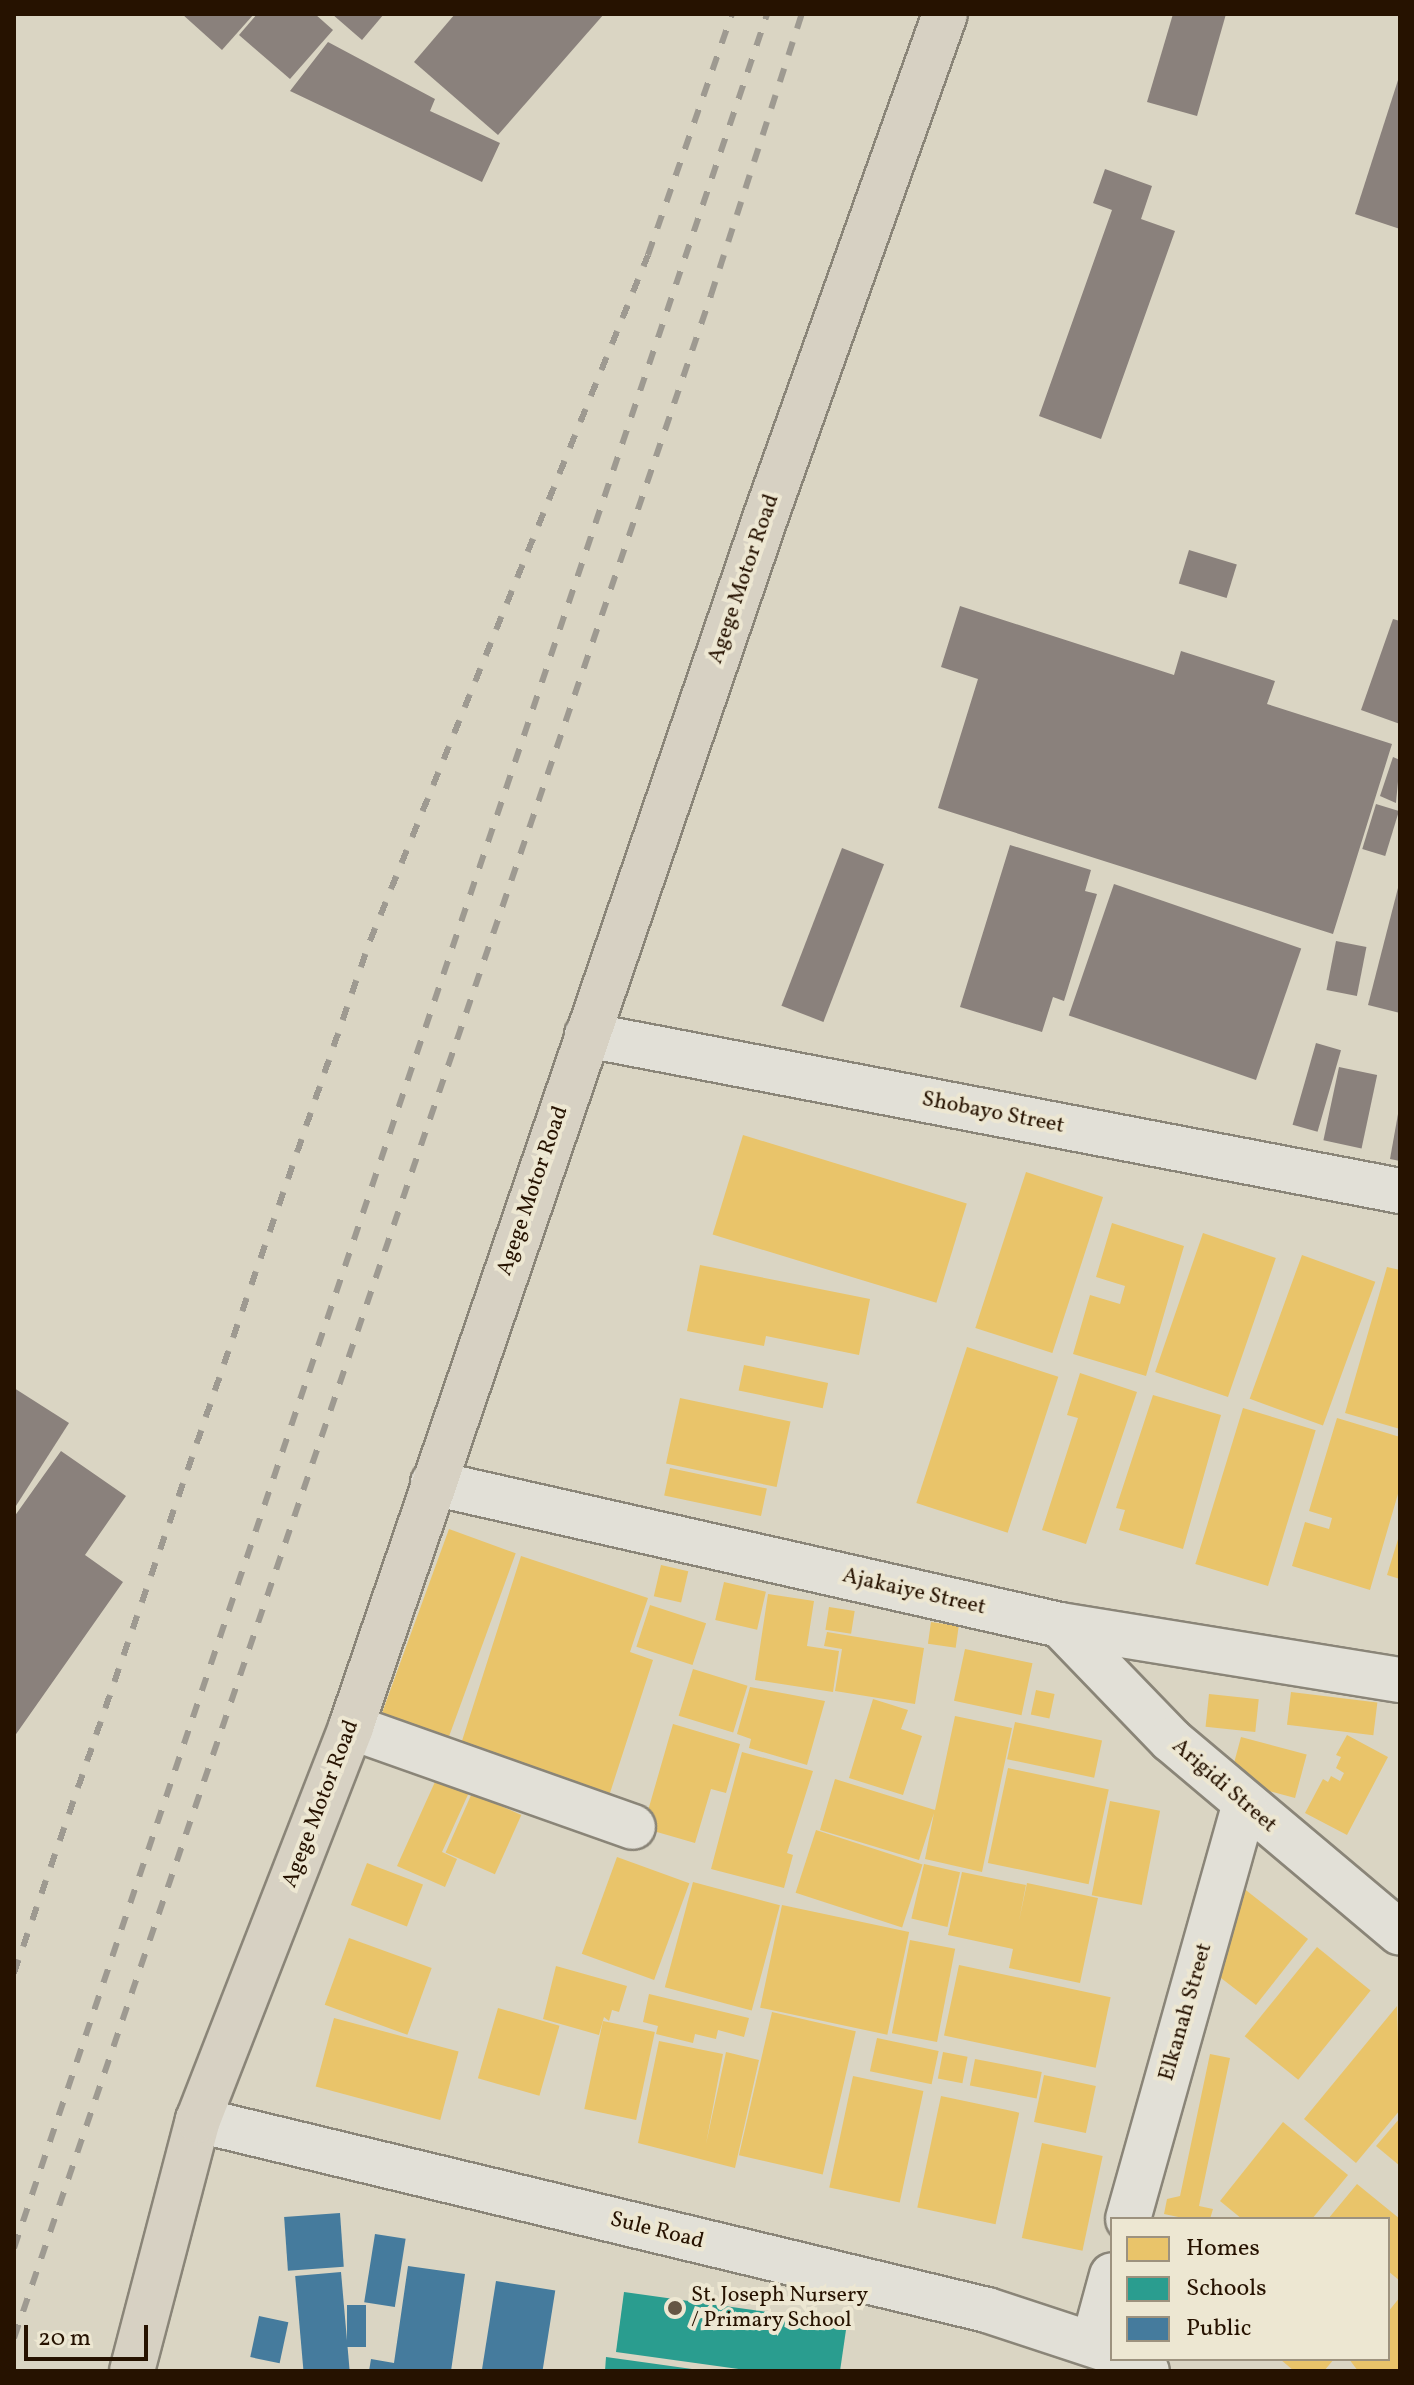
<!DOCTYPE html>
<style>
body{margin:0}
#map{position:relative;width:1414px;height:2385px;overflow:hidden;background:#dad5c3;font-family:Vollkorn,serif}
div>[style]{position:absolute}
.homes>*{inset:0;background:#e9c46a;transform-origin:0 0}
.schools>*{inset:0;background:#2a9d8f}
.public>*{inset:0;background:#457b9d;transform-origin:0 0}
.industry>*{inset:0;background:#8a817c;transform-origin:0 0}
.roads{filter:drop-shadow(2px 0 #8a8578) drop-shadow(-2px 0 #8a8578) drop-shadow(0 2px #8a8578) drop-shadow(0 -2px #8a8578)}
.minor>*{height:44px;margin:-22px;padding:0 22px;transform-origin:22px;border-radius:22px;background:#e2e0d7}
.major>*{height:44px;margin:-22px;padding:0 22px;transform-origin:22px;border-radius:22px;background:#d7d1c3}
.rail>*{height:6px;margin-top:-3px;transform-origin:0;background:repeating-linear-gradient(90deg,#9e9a91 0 14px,transparent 0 28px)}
.dots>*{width:22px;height:22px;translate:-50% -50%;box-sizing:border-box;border:4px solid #ede7d2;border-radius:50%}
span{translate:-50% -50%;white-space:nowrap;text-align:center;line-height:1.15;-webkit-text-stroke:8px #ede7d2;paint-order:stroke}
.street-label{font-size:22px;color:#261200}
.poi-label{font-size:22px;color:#261200}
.left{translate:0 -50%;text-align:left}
.frame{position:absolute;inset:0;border:16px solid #261200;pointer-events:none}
.legend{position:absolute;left:1110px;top:2217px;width:280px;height:144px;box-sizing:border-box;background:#ede7d2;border:2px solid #9d927e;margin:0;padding:10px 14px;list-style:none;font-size:24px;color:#261200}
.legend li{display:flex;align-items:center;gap:16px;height:40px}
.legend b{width:40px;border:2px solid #9d927e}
.scale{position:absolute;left:24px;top:2325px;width:124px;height:36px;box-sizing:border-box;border:4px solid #261200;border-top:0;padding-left:10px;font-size:24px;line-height:28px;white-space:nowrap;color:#261200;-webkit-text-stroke:6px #ede7d2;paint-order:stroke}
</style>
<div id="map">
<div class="homes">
<i style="left:743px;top:1135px;width:234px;height:104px;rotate:17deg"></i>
<i style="left:1026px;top:1172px;width:81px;height:164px;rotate:18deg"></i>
<i style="clip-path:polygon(1112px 1223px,1184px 1246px,1146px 1376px,1073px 1354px,1090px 1295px,1120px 1304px,1125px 1286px,1096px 1277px)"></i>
<i style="left:1203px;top:1233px;width:77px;height:147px;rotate:19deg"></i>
<i style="left:1302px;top:1255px;width:78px;height:153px;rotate:20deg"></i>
<i style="clip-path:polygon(700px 1265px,870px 1299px,859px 1355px,766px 1336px,764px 1346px,687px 1331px)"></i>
<i style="clip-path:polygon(1387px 1267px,1400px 1270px,1400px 1429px,1345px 1413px)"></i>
<i style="left:967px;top:1347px;width:96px;height:164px;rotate:18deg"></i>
<i style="left:744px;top:1365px;width:86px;height:26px;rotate:12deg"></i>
<i style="clip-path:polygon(1080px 1373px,1137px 1392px,1086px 1544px,1042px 1530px,1078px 1418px,1067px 1415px)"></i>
<i style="clip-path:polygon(1153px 1395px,1221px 1415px,1183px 1549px,1119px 1530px,1125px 1510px,1116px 1508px)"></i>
<i style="left:680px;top:1398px;width:113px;height:67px;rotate:12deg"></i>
<i style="left:1243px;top:1408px;width:76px;height:163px;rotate:17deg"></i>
<i style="clip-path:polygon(1337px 1418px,1400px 1437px,1400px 1487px,1370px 1590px,1292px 1566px,1305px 1522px,1329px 1529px,1332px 1518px,1309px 1511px)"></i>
<i style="left:670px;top:1468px;width:99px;height:28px;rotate:12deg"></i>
<i style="left:449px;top:1529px;width:71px;height:198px;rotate:20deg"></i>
<i style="clip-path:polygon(1399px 1536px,1400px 1536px,1400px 1579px,1387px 1575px)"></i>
<i style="clip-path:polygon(521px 1556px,648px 1598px,630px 1652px,653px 1660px,610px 1793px,461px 1744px)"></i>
<i style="left:661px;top:1565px;width:28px;height:32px;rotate:13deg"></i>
<i style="left:724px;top:1582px;width:43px;height:39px;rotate:13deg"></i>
<i style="clip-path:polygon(768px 1594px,814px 1601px,807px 1646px,839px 1651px,833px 1692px,755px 1680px)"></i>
<i style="left:650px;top:1605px;width:59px;height:44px;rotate:18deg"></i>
<i style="left:829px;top:1607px;width:26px;height:23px;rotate:9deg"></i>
<i style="left:931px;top:1622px;width:28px;height:22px;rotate:8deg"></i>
<i style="clip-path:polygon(827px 1632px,924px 1648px,915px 1704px,835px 1691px,842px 1649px,824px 1646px)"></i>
<i style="left:965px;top:1649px;width:69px;height:53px;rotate:12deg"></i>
<i style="left:693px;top:1669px;width:57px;height:49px;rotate:17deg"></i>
<i style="clip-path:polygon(750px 1687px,825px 1701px,807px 1765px,749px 1748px,751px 1739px,737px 1734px)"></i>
<i style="left:1036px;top:1690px;width:19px;height:25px;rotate:12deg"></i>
<i style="left:1291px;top:1692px;width:87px;height:33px;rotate:7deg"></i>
<i style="left:1209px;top:1694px;width:50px;height:33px;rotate:6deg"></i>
<i style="clip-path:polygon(873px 1699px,908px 1710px,901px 1729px,922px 1736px,903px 1795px,849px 1778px)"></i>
<i style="clip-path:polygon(955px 1716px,1012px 1728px,982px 1872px,925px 1859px,934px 1813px,919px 1860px,820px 1830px,835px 1779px,935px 1810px)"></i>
<i style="left:1015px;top:1722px;width:89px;height:38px;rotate:12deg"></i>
<i style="clip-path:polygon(673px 1724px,740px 1744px,726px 1793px,711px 1789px,695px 1843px,643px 1828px)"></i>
<i style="clip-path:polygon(1347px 1735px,1388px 1757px,1347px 1835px,1305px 1813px,1323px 1779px,1328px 1782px,1331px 1776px,1340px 1781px,1344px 1773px,1336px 1768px,1341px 1757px,1336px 1755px)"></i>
<i style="left:1241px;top:1737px;width:68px;height:45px;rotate:15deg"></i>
<i style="clip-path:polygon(742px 1752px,813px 1771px,787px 1853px,793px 1855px,784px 1888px,711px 1869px)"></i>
<i style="left:1008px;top:1768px;width:103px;height:97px;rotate:12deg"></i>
<i style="clip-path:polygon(439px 1773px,471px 1788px,442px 1852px,457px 1859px,445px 1887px,397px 1866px)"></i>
<i style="left:472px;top:1793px;width:54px;height:65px;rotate:24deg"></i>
<i style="left:1110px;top:1801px;width:51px;height:96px;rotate:11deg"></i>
<i style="left:816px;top:1830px;width:112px;height:66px;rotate:18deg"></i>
<i style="left:617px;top:1857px;width:77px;height:103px;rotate:20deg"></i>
<i style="left:367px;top:1863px;width:60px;height:45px;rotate:21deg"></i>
<i style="left:924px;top:1864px;width:37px;height:56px;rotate:13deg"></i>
<i style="clip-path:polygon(962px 1872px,1026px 1885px,1019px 1921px,1027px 1883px,1098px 1898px,1080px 1983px,1009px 1968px,1013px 1949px,948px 1935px)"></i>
<i style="left:693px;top:1882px;width:90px;height:109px;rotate:15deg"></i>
<i style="clip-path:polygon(1242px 1887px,1308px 1939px,1256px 2005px,1208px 1968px)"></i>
<i style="left:782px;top:1905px;width:130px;height:105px;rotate:12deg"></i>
<i style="left:349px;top:1938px;width:88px;height:71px;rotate:20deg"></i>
<i style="left:910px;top:1940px;width:46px;height:95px;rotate:11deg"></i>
<i style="left:1317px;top:1947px;width:69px;height:115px;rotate:39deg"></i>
<i style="left:959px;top:1965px;width:155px;height:72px;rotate:12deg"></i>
<i style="clip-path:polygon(556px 1966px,627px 1986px,619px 2012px,612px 2010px,609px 2021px,604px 2017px,599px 2035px,543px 2019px)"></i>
<i style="clip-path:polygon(649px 1994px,749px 2018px,744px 2037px,718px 2030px,716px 2039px,695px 2034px,693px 2043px,656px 2034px,658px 2026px,643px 2022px)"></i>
<i style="clip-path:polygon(1397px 2006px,1400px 2110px,1356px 2163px,1304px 2119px)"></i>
<i style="left:498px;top:2008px;width:64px;height:73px;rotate:16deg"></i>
<i style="left:772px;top:2012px;width:86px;height:147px;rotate:13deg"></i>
<i style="left:334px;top:2018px;width:129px;height:71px;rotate:15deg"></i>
<i style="left:603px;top:2021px;width:53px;height:90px;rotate:12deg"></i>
<i style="left:877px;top:2038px;width:63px;height:34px;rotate:12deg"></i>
<i style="clip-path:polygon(659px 2041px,723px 2054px,706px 2144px,726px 2052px,759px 2060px,735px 2168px,638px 2143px)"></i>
<i style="left:943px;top:2052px;width:25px;height:27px;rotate:11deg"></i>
<i style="clip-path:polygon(1210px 2054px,1230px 2058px,1199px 2206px,1213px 2209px,1210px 2219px,1188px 2219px,1164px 2214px,1167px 2199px,1180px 2196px)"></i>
<i style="left:975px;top:2059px;width:68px;height:27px;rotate:11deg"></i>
<i style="left:1044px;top:2075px;width:53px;height:48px;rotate:12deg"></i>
<i style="left:853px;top:2076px;width:72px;height:114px;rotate:12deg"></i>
<i style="left:941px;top:2096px;width:80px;height:114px;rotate:12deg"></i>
<i style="clip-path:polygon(1400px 2118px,1400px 2166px,1376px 2146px)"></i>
<i style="clip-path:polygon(1283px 2122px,1348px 2175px,1312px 2219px,1242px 2219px,1220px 2201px)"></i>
<i style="left:1042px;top:2143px;width:62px;height:97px;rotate:12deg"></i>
<i style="clip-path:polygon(1357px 2184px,1400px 2219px,1400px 2281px,1388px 2271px,1388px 2219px,1328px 2219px)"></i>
<i style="clip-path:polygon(1400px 2297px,1400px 2371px,1358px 2371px,1349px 2359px,1388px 2359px,1388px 2312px)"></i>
<i style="clip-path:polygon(1280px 2359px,1334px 2359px,1324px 2371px,1294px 2371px)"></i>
</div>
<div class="schools">
<i style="clip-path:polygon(624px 2292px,847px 2323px,840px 2371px,753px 2371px,616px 2352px)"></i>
<i style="clip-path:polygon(606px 2357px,692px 2369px,692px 2371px,605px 2371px)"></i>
</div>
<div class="public">
<i style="left:340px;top:2213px;width:54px;height:56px;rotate:86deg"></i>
<i style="left:375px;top:2234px;width:31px;height:69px;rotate:9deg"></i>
<i style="clip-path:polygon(408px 2266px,465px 2274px,451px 2371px,369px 2371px,371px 2359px,394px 2363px)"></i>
<i style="left:341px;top:2272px;width:99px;height:46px;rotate:85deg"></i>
<i style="left:496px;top:2281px;width:60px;height:91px;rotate:9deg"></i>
<i style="left:347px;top:2305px;width:19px;height:42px"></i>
<i style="left:259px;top:2316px;width:30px;height:42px;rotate:12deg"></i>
</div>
<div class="industry">
<i style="clip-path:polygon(182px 14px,254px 14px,222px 50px)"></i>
<i style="clip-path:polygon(257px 14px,315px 14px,333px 30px,290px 79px,239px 35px)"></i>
<i style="clip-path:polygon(332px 14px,384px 14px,362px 40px)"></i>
<i style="clip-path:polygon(455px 14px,604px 14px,498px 135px,414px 62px)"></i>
<i style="clip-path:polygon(1173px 14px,1226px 14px,1197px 116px,1147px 102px)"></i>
<i style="clip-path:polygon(328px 42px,435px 99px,430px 111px,500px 143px,482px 182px,290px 91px)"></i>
<i style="clip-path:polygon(1399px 77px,1400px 77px,1400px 229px,1355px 214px)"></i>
<i style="clip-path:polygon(1105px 169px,1152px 186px,1141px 219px,1175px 231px,1101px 439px,1039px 416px,1112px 210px,1093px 203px)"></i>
<i style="left:1189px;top:550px;width:50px;height:35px;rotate:17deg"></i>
<i style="clip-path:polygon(960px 606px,1174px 675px,1181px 651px,1275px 681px,1267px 704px,1392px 744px,1333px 934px,938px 808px,978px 679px,941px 667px)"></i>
<i style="clip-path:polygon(1393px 619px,1400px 621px,1400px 724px,1361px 710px)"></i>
<i style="clip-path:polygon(1393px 757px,1400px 760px,1396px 803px,1380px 796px)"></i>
<i style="left:1376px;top:804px;width:24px;height:47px;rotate:17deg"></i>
<i style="clip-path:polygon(1010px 845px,1091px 870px,1085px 891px,1097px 894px,1064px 1001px,1053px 997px,1042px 1032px,960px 1007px)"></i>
<i style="left:842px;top:848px;width:45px;height:169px;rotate:21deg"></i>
<i style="left:1114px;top:884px;width:198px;height:139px;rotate:19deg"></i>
<i style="clip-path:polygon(1399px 884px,1400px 884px,1400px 1013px,1368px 1005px)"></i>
<i style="left:1336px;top:941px;width:31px;height:50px;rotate:11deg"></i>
<i style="left:1316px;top:1043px;width:26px;height:85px;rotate:16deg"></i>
<i style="left:1339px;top:1067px;width:39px;height:75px;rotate:12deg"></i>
<i style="clip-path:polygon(1398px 1114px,1400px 1114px,1400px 1161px,1390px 1159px)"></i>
<i style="clip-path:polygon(14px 1388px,69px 1423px,14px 1509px)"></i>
<i style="clip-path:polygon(61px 1451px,126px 1496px,85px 1555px,123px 1582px,14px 1737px,14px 1517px)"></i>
</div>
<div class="roads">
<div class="minor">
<i style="left:587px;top:1035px;width:828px;rotate:10.86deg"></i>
<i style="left:433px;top:1483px;width:643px;rotate:12.76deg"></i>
<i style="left:1060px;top:1625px;width:344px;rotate:9.2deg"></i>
<i style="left:1060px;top:1625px;width:160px;rotate:46deg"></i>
<i style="left:1171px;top:1740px;width:299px;rotate:40.1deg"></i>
<i style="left:351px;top:1727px;width:299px;rotate:19.5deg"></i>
<i style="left:198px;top:2120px;width:812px;rotate:13.54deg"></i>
<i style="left:987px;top:2310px;width:132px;rotate:18.2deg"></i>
<i style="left:1128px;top:2219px;width:430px;rotate:-74.3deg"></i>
<i style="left:1094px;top:2341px;width:68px;rotate:-74.7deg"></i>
<i style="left:1126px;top:2359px;width:24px;rotate:30deg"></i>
</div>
<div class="major">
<i style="left:132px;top:2371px;width:260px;rotate:-75.3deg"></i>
<i style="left:198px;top:2120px;width:422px;rotate:-68.7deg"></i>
<i style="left:351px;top:1727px;width:1290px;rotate:-71.09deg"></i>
<i style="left:769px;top:507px;width:523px;rotate:-70.35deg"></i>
</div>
</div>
<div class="rail">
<i style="left:14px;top:1973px;width:1092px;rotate:-70.97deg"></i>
<i style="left:370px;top:941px;width:740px;rotate:-67.94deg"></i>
<i style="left:648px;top:255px;width:255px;rotate:-70.8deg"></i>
<i style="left:14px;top:2248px;width:2357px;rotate:-71.37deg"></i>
<i style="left:14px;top:2338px;width:2159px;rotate:-71.16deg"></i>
<i style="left:711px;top:295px;width:295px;rotate:-72.1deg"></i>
</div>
<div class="dots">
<i style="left:675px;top:2308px;background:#655644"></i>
</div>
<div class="street-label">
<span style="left:744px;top:579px;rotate:-71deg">Agege Motor Road</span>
<span style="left:993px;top:1113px;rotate:11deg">Shobayo Street</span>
<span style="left:533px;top:1191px;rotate:-71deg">Agege Motor Road</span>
<span style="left:914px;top:1592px;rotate:13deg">Ajakaiye Street</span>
<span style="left:1224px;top:1786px;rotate:41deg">Arigidi Street</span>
<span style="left:321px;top:1804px;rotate:-69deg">Agege Motor Road</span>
<span style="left:1186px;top:2012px;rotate:-74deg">Elkanah Street</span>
<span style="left:657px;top:2231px;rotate:14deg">Sule Road</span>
</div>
<div class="poi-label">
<span class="left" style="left:691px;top:2308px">St. Joseph Nursery<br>/ Primary School</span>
</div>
<div class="frame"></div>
<ul class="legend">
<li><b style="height:22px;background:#e9c46a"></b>Homes</li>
<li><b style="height:22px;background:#2a9d8f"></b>Schools</li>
<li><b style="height:22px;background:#457b9d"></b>Public</li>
</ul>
<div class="scale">20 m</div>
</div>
